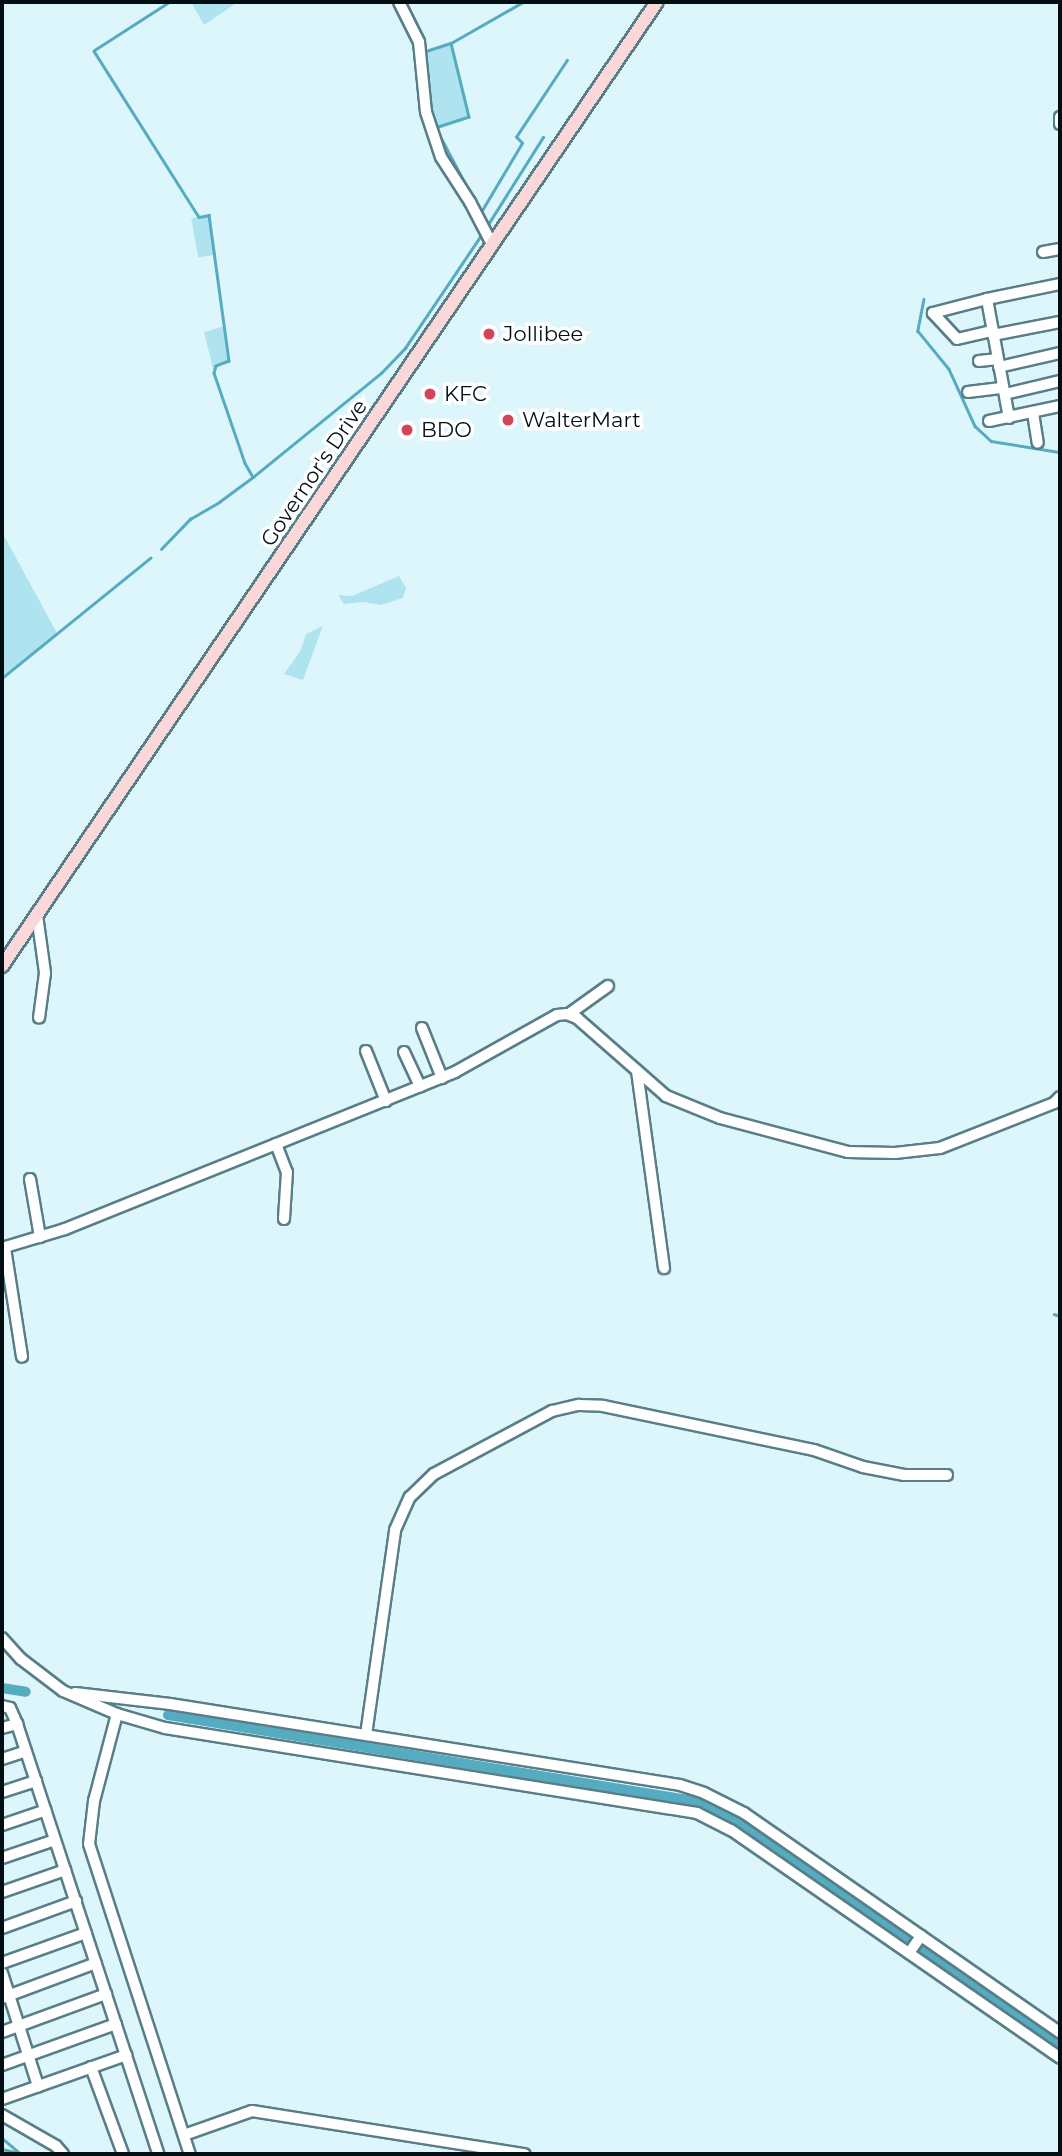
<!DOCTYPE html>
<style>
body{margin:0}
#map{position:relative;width:1062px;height:2156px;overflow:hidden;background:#ddf6fc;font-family:Montserrat,sans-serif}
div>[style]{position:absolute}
.green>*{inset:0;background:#afe3f0;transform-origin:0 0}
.stream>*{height:2.5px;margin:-1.25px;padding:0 1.25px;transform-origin:1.25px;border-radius:1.25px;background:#55acc1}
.canal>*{height:10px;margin:-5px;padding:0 5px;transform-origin:5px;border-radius:5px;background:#55acc1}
.roads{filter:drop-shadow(2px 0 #587e87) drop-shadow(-2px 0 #587e87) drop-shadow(0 2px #587e87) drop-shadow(0 -2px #587e87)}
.minor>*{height:10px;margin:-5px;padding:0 5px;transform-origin:5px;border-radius:5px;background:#fff}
.major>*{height:12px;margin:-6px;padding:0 6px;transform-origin:6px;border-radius:6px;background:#fad7d9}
.dots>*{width:19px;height:19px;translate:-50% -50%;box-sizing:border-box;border:4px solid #fff;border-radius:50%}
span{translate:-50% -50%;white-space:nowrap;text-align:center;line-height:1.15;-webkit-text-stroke:7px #fff;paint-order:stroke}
.poi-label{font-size:21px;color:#020e12}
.left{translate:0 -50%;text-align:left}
.street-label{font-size:21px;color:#020e12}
.frame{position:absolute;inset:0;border:4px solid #020e12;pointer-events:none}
</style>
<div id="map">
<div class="green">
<i style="clip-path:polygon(191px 2px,238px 2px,204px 25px)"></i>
<i style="clip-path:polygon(451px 43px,469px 117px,436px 128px,429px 104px,426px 51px)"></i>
<i style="left:209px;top:215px;width:40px;height:18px;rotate:80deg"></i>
<i style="clip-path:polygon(225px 326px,229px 361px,217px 366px,214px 373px,204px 332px)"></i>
<i style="clip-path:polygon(2px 532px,58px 635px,2px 679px)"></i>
<i style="clip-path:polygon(399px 576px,406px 588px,403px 598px,381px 605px,363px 602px,344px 604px,338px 595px,352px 596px)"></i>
<i style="clip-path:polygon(323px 626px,303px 680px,284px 674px,301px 650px,306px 634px)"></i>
</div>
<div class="stream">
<i style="left:170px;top:2px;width:90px;rotate:147.2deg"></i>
<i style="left:94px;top:51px;width:196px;rotate:57.7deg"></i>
<i style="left:199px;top:217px;width:10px;rotate:-11deg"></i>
<i style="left:209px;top:215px;width:147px;rotate:82.2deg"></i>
<i style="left:229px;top:361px;width:14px;rotate:159deg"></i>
<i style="left:216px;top:366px;width:7px;rotate:106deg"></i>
<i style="left:214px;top:373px;width:95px;rotate:71deg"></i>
<i style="left:245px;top:463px;width:16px;rotate:60deg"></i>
<i style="left:406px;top:2px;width:41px;rotate:64.1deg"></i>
<i style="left:424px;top:39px;width:12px;rotate:81deg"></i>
<i style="left:426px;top:51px;width:26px;rotate:-18deg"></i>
<i style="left:451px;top:43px;width:83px;rotate:-29.7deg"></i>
<i style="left:451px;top:43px;width:76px;rotate:76.3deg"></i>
<i style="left:469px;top:117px;width:35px;rotate:162deg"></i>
<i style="left:436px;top:128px;width:79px;rotate:62.1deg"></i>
<i style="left:479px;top:209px;width:18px;rotate:61deg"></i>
<i style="left:481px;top:212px;width:80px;rotate:-59.3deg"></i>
<i style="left:522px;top:143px;width:8px;rotate:-135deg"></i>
<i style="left:516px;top:137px;width:92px;rotate:-56.5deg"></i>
<i style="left:487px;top:226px;width:105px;rotate:-57.8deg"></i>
<i style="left:924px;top:299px;width:33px;rotate:101deg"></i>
<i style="left:918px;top:331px;width:49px;rotate:50.8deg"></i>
<i style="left:949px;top:369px;width:63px;rotate:65.5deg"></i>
<i style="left:975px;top:426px;width:22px;rotate:43deg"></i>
<i style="left:991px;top:441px;width:70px;rotate:9.1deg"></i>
<i style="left:161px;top:549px;width:42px;rotate:-46deg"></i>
<i style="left:190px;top:519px;width:34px;rotate:-30deg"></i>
<i style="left:219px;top:502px;width:42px;rotate:-36.3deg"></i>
<i style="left:253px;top:477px;width:165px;rotate:-39.1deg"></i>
<i style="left:381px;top:373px;width:35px;rotate:-46deg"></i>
<i style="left:405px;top:348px;width:134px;rotate:-56deg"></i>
<i style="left:2px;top:678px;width:191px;rotate:-39deg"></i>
<i style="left:1054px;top:1314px;width:6px;rotate:18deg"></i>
<i style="left:2px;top:2138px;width:25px;rotate:40deg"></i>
<i style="left:2px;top:2149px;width:17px;rotate:13deg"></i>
</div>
<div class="canal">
<i style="left:2px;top:1688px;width:24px;rotate:9deg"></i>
<i style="left:168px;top:1715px;width:539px;rotate:9.29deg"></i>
<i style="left:700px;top:1802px;width:43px;rotate:26deg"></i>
<i style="left:739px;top:1821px;width:391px;rotate:34.8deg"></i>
</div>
<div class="roads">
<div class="minor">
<i style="left:399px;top:2px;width:45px;rotate:63.4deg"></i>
<i style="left:419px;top:42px;width:70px;rotate:84.3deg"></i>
<i style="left:426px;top:112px;width:47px;rotate:71.6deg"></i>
<i style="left:441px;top:157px;width:54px;rotate:57.2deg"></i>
<i style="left:470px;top:202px;width:47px;rotate:62.4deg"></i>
<i style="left:1060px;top:117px;width:7px;rotate:90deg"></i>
<i style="left:1043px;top:252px;width:17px;rotate:-10deg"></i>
<i style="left:987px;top:299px;width:56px;rotate:165.5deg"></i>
<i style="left:933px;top:313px;width:35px;rotate:47deg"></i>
<i style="left:957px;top:339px;width:37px;rotate:-13deg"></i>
<i style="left:993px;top:335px;width:68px;rotate:-11deg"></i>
<i style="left:979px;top:361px;width:19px;rotate:-6deg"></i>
<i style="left:999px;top:367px;width:63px;rotate:-12.9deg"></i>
<i style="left:968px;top:392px;width:35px;rotate:-7deg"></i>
<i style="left:1005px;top:394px;width:57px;rotate:-13.3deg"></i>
<i style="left:1033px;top:413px;width:30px;rotate:81deg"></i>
<i style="left:1009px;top:418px;width:121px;rotate:-100.5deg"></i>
<i style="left:987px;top:299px;width:75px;rotate:-11.6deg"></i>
<i style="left:989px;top:421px;width:73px;rotate:-11.9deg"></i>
<i style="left:37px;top:915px;width:59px;rotate:82.1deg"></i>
<i style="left:45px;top:973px;width:45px;rotate:97.6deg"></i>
<i style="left:569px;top:1014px;width:48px;rotate:-35.7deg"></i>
<i style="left:422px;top:1028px;width:54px;rotate:68.2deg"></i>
<i style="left:366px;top:1051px;width:54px;rotate:68.2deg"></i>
<i style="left:404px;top:1052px;width:38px;rotate:65deg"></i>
<i style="left:637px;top:1071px;width:199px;rotate:82.2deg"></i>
<i style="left:276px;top:1144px;width:30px;rotate:69deg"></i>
<i style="left:287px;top:1172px;width:47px;rotate:93.7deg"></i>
<i style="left:30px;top:1179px;width:59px;rotate:80.2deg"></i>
<i style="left:2px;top:1248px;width:66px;rotate:-16.8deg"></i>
<i style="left:65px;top:1229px;width:420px;rotate:-21.9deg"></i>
<i style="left:455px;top:1072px;width:117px;rotate:-29.2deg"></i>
<i style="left:557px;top:1015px;width:10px;rotate:-6deg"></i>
<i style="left:567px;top:1014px;width:11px;rotate:22deg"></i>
<i style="left:577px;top:1018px;width:118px;rotate:41.2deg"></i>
<i style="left:666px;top:1096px;width:58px;rotate:22.2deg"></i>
<i style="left:720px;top:1118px;width:132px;rotate:14.9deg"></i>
<i style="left:848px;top:1152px;width:47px;rotate:1.2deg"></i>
<i style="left:895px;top:1153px;width:45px;rotate:-6.3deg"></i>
<i style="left:940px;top:1148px;width:123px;rotate:-21.5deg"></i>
<i style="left:1054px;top:1103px;width:8px;rotate:-45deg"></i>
<i style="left:5px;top:1248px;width:110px;rotate:81.1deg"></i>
<i style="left:2px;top:1638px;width:28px;rotate:48deg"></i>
<i style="left:21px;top:1659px;width:53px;rotate:37.3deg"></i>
<i style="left:63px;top:1691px;width:59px;rotate:23.1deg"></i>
<i style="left:117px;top:1714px;width:50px;rotate:16.3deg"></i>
<i style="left:165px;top:1728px;width:539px;rotate:9.08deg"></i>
<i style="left:697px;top:1813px;width:38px;rotate:27deg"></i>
<i style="left:731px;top:1830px;width:400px;rotate:34.7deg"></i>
<i style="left:75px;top:1693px;width:96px;rotate:6.6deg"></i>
<i style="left:170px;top:1704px;width:516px;rotate:9.02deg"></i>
<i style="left:680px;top:1785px;width:25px;rotate:18deg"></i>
<i style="left:704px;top:1793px;width:45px;rotate:26.6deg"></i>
<i style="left:744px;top:1813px;width:385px;rotate:34.8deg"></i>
<i style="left:2px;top:1706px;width:8px;rotate:14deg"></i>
<i style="left:10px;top:1708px;width:17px;rotate:66deg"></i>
<i style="left:17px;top:1724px;width:453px;rotate:71.8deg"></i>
<i style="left:117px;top:1714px;width:90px;rotate:104.8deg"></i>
<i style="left:94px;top:1801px;width:43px;rotate:96.6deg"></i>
<i style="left:89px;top:1844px;width:326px;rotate:72deg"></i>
<i style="left:2px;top:1728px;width:16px;rotate:-15deg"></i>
<i style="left:366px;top:1735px;width:207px;rotate:-81.9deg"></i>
<i style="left:395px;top:1530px;width:36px;rotate:-66deg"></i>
<i style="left:410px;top:1497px;width:33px;rotate:-44deg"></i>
<i style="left:434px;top:1474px;width:134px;rotate:-28.1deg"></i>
<i style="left:552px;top:1411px;width:28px;rotate:-13deg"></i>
<i style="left:579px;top:1405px;width:24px;rotate:2deg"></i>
<i style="left:603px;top:1406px;width:216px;rotate:11.8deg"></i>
<i style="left:814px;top:1450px;width:52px;rotate:19.1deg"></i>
<i style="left:863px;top:1467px;width:42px;rotate:11deg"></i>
<i style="left:904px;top:1475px;width:43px"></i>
<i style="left:2px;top:1759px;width:25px;rotate:-18deg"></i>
<i style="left:2px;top:1792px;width:36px;rotate:-18deg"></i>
<i style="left:2px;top:1825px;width:46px;rotate:-18.8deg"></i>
<i style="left:2px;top:1858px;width:56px;rotate:-18.8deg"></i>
<i style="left:2px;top:1892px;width:67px;rotate:-19.2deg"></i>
<i style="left:2px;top:1928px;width:79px;rotate:-20deg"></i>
<i style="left:909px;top:1953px;width:21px;rotate:-55deg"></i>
<i style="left:2px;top:1963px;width:89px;rotate:-19.7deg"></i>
<i style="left:2px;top:1973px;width:119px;rotate:72.3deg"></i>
<i style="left:2px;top:1998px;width:100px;rotate:-20.4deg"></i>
<i style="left:2px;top:2032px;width:111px;rotate:-20.1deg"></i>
<i style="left:2px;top:2065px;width:121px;rotate:-19.8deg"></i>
<i style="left:91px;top:2067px;width:93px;rotate:69.8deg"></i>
<i style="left:2px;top:2099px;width:132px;rotate:-19.5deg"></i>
<i style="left:2px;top:2115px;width:62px;rotate:29.9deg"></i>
<i style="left:56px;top:2146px;width:11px;rotate:49deg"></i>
<i style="left:184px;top:2135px;width:72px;rotate:-19.4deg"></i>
<i style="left:252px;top:2111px;width:276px;rotate:9deg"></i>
</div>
<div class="major">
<i style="left:2px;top:966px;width:1165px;rotate:-55.81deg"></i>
</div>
</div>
<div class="dots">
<i style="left:489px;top:334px;background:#d3435b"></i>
<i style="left:430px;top:394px;background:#d3435b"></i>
<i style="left:508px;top:420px;background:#d3435b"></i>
<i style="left:407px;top:430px;background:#d3435b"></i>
</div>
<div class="poi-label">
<span class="left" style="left:503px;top:334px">Jollibee</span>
<span class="left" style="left:444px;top:394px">KFC</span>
<span class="left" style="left:522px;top:420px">WalterMart</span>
<span class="left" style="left:421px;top:430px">BDO</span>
</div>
<div class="street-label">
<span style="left:314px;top:473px;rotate:-56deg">Governor's Drive</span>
</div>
<div class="frame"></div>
</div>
